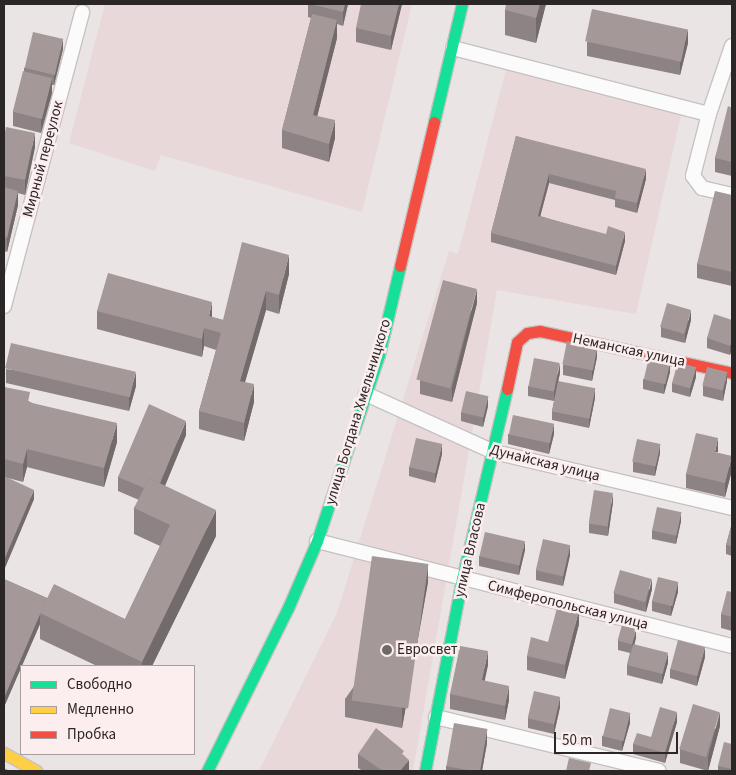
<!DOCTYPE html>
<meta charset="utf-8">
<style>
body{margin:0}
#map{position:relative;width:736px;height:775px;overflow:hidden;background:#eae4e4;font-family:"Source Sans 3",sans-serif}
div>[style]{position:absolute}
.built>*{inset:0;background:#e8d8d9}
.roads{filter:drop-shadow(1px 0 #c7c2c2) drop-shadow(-1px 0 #c7c2c2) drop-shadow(0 1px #c7c2c2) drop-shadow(0 -1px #c7c2c2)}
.street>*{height:14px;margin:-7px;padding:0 7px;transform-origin:7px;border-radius:7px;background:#fcfbfb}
.fast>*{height:11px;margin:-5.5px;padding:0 5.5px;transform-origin:5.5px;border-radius:5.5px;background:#16e098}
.slow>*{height:11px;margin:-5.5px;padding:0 5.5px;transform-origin:5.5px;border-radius:5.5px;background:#ffcf43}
.jam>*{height:11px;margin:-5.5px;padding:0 5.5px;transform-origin:5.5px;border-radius:5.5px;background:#f24e42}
.wall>*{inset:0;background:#8d8384}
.shaded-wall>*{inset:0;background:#736a6b}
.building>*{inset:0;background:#a49899;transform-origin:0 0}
.dots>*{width:14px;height:14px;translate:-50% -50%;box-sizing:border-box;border:2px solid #fcedee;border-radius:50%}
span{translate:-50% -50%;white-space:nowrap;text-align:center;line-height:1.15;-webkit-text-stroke:5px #fcedee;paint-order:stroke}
.street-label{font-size:15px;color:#2c2727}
.poi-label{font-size:15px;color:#2c2727}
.left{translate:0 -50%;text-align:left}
.frame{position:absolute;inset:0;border:5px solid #2c2727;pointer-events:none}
.legend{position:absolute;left:20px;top:665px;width:175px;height:90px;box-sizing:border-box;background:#fcedee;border:1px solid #a99e9e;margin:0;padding:6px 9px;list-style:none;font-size:15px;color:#2c2727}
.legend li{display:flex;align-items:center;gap:10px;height:25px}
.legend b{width:25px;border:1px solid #a99e9e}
.scale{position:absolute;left:554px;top:732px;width:124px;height:22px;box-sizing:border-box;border:2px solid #2c2727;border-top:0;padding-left:6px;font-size:15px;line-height:18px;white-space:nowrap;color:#2c2727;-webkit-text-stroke:4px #fcedee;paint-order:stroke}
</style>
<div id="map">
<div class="built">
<i style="clip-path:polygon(105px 4px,412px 4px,362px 212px,161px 155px,155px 171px,69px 143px)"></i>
<i style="clip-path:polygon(507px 66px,681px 115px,636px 314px,497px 290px,413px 771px,259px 771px,337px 613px,449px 251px,458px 254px)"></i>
</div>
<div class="roads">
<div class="street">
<i style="left:732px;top:46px;width:72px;rotate:108.7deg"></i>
<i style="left:709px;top:114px;width:64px;rotate:104.5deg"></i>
<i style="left:693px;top:176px;width:15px;rotate:53deg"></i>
<i style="left:702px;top:188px;width:31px;rotate:13deg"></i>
<i style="left:453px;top:48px;width:264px;rotate:14.5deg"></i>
<i style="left:4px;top:306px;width:304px;rotate:-75.1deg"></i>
<i style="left:366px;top:394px;width:141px;rotate:24.4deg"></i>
<i style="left:494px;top:452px;width:244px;rotate:13.2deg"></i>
<i style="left:317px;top:541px;width:428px;rotate:14.2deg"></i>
<i style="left:436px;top:717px;width:229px;rotate:13.6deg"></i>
</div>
<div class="fast">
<i style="left:434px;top:122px;width:121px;rotate:-76.7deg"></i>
<i style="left:207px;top:771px;width:182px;rotate:-63.6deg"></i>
<i style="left:288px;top:608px;width:73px;rotate:-66.6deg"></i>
<i style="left:317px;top:541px;width:196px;rotate:-71.6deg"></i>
<i style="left:379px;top:355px;width:91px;rotate:-76.7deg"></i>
<i style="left:425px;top:771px;width:196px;rotate:-79.1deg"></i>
<i style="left:462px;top:579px;width:195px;rotate:-76.7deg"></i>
</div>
<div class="slow">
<i style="left:4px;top:753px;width:37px;rotate:29deg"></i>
</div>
<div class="jam">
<i style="left:400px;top:266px;width:148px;rotate:-76.7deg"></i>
<i style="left:507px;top:389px;width:48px;rotate:-78deg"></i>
<i style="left:517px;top:342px;width:13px;rotate:-42deg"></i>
<i style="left:527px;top:333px;width:13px;rotate:-9deg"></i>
<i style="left:540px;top:331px;width:197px;rotate:12.3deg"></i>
</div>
</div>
<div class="wall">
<i style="clip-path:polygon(308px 4px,348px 4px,343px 26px,337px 24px,337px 38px,317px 116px,335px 138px,329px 162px,282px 148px,282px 130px,311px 18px,308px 17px)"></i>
<i style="clip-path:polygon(402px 4px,391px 50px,356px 42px,356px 28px)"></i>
<i style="clip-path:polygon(546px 4px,536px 43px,505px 35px,505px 10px)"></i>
<i style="clip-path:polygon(587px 42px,688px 43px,680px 75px,587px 56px)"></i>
<i style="clip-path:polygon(63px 49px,54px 85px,52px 85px,52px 93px,41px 133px,13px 126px,13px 112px,24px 71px,24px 68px)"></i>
<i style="clip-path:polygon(732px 108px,732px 176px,715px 172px,715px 158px)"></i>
<i style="clip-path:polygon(516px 136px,646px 179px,637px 213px,615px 207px,615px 200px,549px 183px,540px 216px,625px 241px,616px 275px,491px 242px,491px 233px)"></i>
<i style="clip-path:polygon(4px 138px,35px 147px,25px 195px,18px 193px,18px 205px,7px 252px,4px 251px)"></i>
<i style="clip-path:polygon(732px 195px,732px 286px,697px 278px,697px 264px)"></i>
<i style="clip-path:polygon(289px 274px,279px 314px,266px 310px,245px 382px,254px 402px,244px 441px,199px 429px,199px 411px,216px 350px,204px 346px,202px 357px,97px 329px,97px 311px,212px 317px,223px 320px)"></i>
<i style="clip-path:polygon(477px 303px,452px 402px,420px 394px,420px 380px)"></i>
<i style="clip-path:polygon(691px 320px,685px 343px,661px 337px,661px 327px)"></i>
<i style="clip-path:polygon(732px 320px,730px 355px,707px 348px,707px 338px)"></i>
<i style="clip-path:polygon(597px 357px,592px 381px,563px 375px,563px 365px)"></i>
<i style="clip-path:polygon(6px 369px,136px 386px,129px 411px,6px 383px)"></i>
<i style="clip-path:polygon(670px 372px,664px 394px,643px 389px,643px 379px)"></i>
<i style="clip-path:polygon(560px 373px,558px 381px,595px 398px,589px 428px,552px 420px,552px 411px,554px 401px,528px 396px,528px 386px)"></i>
<i style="clip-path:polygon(696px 377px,690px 397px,672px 392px,672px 383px)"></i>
<i style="clip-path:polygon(727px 381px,723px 401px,703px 396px,703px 386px)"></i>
<i style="clip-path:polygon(4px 387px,30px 402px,117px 442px,104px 487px,27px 467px,23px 482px,8px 478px,34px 499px,4px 570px)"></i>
<i style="clip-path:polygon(488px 406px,483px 427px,461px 421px,461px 412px)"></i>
<i style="clip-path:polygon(508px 434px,554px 434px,549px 454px,508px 444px)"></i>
<i style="clip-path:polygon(186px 435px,165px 486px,216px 536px,152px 666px,97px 666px,40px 639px,40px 624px,4px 707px,4px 579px,47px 598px,125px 619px,160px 546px,134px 534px,134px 508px,139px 500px,118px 491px,118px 477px)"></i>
<i style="clip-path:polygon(660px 453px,655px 476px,633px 472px,633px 462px)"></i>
<i style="clip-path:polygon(718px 453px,732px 470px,725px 497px,686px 488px,686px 474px)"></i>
<i style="clip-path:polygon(442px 454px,435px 483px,409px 476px,409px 467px)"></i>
<i style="clip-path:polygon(613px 502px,608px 536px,589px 533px,589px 524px)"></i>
<i style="clip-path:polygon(681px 521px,676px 544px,652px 539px,652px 530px)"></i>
<i style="clip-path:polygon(732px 523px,732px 556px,726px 554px,726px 545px)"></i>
<i style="clip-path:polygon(525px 550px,519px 575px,479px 566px,479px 556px)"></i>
<i style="clip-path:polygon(570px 555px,563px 586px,536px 580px,536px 570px)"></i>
<i style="clip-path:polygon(428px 582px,402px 728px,345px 717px,345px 699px)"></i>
<i style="clip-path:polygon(652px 589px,646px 612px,614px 603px,614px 593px)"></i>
<i style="clip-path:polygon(678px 592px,671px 616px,652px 611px,652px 601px)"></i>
<i style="clip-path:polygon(732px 592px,732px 631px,721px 628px,721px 614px)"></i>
<i style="clip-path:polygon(579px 624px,565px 679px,527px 670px,527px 656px)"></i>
<i style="clip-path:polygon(636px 638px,634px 644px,668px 663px,662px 684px,627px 675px,627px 665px,630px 653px,618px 650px,618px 640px)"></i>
<i style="clip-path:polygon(705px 657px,697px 686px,670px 678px,670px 669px)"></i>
<i style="clip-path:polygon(488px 665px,484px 680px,509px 700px,505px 720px,450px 709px,450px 694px)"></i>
<i style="clip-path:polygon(560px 707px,554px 734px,528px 728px,528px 718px)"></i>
<i style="clip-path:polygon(677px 722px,665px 763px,633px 754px,633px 744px,651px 737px)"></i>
<i style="clip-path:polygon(630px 723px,622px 751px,602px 746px,602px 736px)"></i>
<i style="clip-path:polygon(720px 726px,708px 771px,680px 763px,680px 749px)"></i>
<i style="clip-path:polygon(487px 743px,482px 771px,446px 771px,446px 766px)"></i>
<i style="clip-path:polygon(732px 744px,732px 771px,718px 771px,718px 766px)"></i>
<i style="clip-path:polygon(358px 754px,404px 755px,409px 771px,363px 771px,358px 768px)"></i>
</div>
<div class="shaded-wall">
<i style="clip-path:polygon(345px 4px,348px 4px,343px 26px,343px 12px)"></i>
<i style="clip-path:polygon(399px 4px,402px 4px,391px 50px,391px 36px)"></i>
<i style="clip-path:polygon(540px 4px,546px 4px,536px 43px,536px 18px)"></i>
<i style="clip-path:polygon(337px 20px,337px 38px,313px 133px,313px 115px)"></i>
<i style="clip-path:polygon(688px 29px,688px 43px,680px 75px,680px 61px)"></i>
<i style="clip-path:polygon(63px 39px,63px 49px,54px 85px,54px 76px)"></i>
<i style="clip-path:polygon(52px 78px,52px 93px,41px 133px,41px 119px)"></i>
<i style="clip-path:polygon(335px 120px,335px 138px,329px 162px,329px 144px)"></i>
<i style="clip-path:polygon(35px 133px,35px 147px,25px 195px,25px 180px)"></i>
<i style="clip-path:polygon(646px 169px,646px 179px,637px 213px,637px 203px)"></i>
<i style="clip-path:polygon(549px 174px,549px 183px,538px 225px,538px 216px)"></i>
<i style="clip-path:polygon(18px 191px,18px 205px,7px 252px,7px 238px)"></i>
<i style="clip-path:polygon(625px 232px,625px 241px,616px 275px,616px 266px)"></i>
<i style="clip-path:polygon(289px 255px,289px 274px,279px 314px,279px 295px)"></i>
<i style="clip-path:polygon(477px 289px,477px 303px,452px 402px,452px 388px)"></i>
<i style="clip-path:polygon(266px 291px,266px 310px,240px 399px,240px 381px)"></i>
<i style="clip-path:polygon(212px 302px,212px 321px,209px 316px)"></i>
<i style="clip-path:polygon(691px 310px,691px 320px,685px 343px,685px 334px)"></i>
<i style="clip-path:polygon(204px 328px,204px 346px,202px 357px,202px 339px)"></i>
<i style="clip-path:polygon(732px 340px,732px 350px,730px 355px,730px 346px)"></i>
<i style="clip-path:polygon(597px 347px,597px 357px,592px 381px,592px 371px)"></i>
<i style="clip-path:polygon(670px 362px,670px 372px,664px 394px,664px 384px)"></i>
<i style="clip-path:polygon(560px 363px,560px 373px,554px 401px,554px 392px)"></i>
<i style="clip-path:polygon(696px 367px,696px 377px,690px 397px,690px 387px)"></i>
<i style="clip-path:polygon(136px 372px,136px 386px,129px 411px,129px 397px)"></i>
<i style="clip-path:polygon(727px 372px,727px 381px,723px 401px,723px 391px)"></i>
<i style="clip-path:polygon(254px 384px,254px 402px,244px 441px,244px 423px)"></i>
<i style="clip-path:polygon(595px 388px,595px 398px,589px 428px,589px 418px)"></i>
<i style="clip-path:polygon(488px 396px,488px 406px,483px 427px,483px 417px)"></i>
<i style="clip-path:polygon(186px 421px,186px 435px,156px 507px,156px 493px)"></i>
<i style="clip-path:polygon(117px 423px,117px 442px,104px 487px,104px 468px)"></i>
<i style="clip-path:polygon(554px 424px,554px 434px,549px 454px,549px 444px)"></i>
<i style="clip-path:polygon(718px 438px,718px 452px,715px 452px)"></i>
<i style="clip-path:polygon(442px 444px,442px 454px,435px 483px,435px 473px)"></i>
<i style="clip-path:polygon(660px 444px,660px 453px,655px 476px,655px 467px)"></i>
<i style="clip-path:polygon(27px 449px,27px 467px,23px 482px,23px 464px)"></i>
<i style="clip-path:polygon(732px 456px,732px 470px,725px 497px,725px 483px)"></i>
<i style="clip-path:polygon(34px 490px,34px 499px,4px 570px,4px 560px)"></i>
<i style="clip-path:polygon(613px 493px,613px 502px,608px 536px,608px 526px)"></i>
<i style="clip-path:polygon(216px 510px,216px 536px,152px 666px,142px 666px,142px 662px)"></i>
<i style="clip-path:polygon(681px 512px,681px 521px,676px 544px,676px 535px)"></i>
<i style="clip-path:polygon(525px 541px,525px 550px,519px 575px,519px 566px)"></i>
<i style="clip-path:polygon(570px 545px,570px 555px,563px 586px,563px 576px)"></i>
<i style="clip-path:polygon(428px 564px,428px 582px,402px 728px,402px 709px)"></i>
<i style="clip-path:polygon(652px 579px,652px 589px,646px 612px,646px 603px)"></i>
<i style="clip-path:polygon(678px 582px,678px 592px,671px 616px,671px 606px)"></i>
<i style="clip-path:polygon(579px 610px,579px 624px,565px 679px,565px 665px)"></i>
<i style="clip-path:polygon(40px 614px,40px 624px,4px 707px,4px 698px)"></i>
<i style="clip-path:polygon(636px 629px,636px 638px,632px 654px,632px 644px)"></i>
<i style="clip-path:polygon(705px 647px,705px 657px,697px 686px,697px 676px)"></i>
<i style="clip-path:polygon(488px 651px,488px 665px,482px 694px,482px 680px)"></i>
<i style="clip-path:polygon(668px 653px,668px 663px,662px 684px,662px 675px)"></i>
<i style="clip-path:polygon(509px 686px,509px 700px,505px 720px,505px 706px)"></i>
<i style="clip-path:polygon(560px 697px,560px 707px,554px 734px,554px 724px)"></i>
<i style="clip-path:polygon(677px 712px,677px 722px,665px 763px,665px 753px)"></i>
<i style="clip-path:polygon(720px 712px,720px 726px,708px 771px,708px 757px)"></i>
<i style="clip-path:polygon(630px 713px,630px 723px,622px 751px,622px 741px)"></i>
<i style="clip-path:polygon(487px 729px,487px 743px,482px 771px,479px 771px)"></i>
<i style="clip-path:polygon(409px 760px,409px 771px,400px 771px)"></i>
</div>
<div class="building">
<i style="clip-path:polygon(310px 4px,345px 4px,343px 12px)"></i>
<i style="clip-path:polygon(361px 4px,399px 4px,391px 36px,356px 28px)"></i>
<i style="clip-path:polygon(506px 4px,540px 4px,536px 18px,505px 10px)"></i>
<i style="left:592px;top:9px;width:98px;height:33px;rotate:12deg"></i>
<i style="clip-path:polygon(312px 14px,337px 20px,313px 115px,335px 120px,329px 144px,282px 130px)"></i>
<i style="left:33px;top:32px;width:31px;height:37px;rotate:13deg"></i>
<i style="left:23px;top:71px;width:30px;height:42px;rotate:14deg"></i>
<i style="clip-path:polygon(728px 106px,732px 108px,732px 162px,715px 158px)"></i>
<i style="clip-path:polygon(6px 127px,35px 133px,25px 180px,4px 176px,4px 138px)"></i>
<i style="clip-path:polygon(516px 136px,646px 169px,637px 203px,615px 198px,616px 191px,549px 174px,538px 216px,606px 234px,608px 226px,625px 232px,616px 266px,491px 233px)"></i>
<i style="clip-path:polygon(4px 187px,18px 191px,7px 238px,4px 237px)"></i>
<i style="clip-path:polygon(715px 191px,732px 195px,732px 272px,697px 264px)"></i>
<i style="clip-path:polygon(242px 242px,289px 255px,279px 295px,266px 291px,240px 381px,254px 384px,244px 423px,199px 411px,221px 333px,204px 328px,202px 339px,97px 311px,108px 273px,212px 302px,209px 316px,223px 320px)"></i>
<i style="left:443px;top:280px;width:35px;height:103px;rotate:15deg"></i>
<i style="left:667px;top:303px;width:25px;height:25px;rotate:16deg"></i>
<i style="clip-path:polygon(714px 314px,732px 320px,732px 340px,730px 346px,707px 338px)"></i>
<i style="left:567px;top:341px;width:31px;height:24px;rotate:11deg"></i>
<i style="left:11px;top:343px;width:128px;height:26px;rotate:13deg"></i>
<i style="left:649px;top:357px;width:22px;height:23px;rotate:13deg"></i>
<i style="left:534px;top:358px;width:26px;height:29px;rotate:11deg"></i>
<i style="left:678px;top:362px;width:19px;height:22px;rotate:16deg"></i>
<i style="left:707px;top:367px;width:21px;height:19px;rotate:14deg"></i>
<i style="left:558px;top:381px;width:38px;height:31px;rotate:11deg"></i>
<i style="clip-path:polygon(4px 387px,30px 392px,28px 402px,117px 423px,104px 468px,27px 449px,23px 464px,4px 459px)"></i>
<i style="left:466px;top:391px;width:23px;height:22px;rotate:13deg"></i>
<i style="clip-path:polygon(149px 404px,186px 421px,160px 483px,149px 478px,144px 488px,118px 477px)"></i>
<i style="left:513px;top:415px;width:42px;height:20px;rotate:12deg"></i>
<i style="clip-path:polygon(696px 433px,718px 438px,715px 452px,732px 456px,725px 483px,686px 474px)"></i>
<i style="left:416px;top:438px;width:27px;height:30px;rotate:13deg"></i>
<i style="left:637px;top:439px;width:24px;height:23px;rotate:12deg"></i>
<i style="clip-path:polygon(4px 476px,34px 490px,4px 560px)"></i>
<i style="clip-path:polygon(149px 478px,216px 510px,142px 662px,40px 613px,54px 584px,125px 619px,170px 525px,134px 508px)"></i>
<i style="left:594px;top:490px;width:19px;height:34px;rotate:9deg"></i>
<i style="left:657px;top:507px;width:25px;height:24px;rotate:12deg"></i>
<i style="clip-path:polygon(732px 523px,732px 546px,726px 545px)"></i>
<i style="left:485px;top:532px;width:41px;height:25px;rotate:13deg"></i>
<i style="left:543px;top:539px;width:28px;height:32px;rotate:13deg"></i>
<i style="left:372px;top:556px;width:57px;height:146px;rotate:8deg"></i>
<i style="left:620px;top:570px;width:33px;height:24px;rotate:16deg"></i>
<i style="left:658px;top:577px;width:21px;height:25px;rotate:14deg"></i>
<i style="clip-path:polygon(4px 579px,47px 598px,4px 698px)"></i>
<i style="clip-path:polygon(727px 591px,732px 592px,732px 617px,721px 614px)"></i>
<i style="clip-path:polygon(558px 604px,579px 610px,565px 665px,527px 656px,531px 637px,548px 642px)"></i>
<i style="left:622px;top:625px;width:15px;height:16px;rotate:16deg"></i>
<i style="left:678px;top:640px;width:28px;height:30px;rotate:15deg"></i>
<i style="left:633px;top:644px;width:36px;height:22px;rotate:14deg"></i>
<i style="clip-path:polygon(460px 646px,488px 651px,482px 680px,509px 686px,505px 706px,450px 694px)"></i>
<i style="left:534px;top:691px;width:27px;height:28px;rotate:13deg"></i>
<i style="left:693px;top:704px;width:28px;height:47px;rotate:17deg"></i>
<i style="clip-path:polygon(660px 707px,677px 712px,665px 753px,633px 744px,637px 733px,651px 737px)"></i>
<i style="left:610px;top:708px;width:21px;height:29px;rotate:14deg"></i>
<i style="left:454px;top:723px;width:34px;height:44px;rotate:10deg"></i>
<i style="clip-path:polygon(376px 728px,404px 751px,402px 754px,409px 760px,400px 771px,383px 771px,358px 754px)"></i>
<i style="clip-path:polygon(724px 742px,732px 744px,732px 769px,718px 766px)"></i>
<i style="clip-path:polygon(569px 758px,591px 763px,589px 771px,566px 771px)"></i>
<i style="clip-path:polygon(4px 768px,10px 771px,4px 771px)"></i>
</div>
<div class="dots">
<i style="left:387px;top:650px;background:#6e6969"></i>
</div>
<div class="street-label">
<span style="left:43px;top:159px;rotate:-75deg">Мирный переулок</span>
<span style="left:629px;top:350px;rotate:12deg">Неманская улица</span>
<span style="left:358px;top:412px;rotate:-73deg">улица Богдана Хмельницкого</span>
<span style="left:545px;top:463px;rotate:14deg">Дунайская улица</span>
<span style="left:470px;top:550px;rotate:-77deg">улица Власова</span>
<span style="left:568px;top:605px;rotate:14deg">Симферопольская улица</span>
</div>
<div class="poi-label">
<span class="left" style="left:397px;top:650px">Евросвет</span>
</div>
<div class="frame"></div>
<ul class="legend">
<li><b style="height:6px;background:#16e098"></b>Свободно</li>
<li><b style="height:6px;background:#ffcf43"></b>Медленно</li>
<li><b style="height:6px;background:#f24e42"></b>Пробка</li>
</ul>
<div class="scale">50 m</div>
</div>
